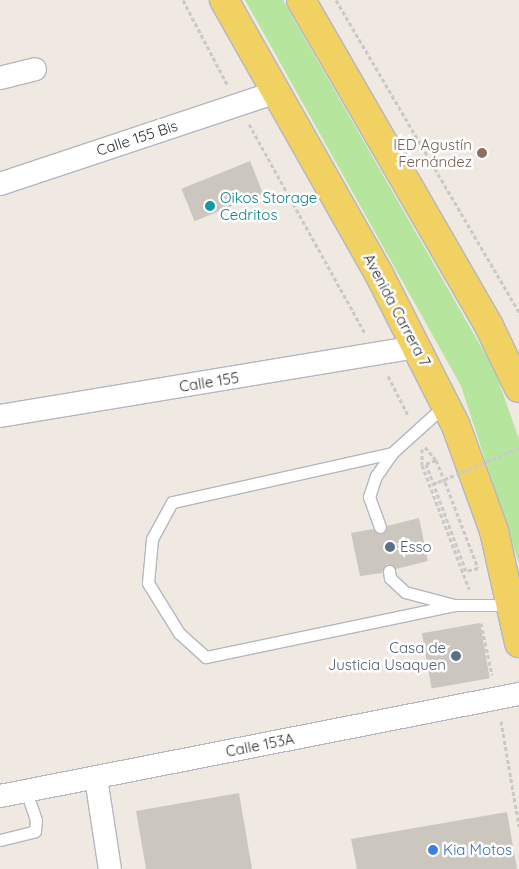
<!DOCTYPE html>
<meta charset="utf-8">
<style>
body{margin:0}
#map{position:relative;width:519px;height:869px;overflow:hidden;background:#efe9e1;font-family:Quicksand,sans-serif}
div>[style]{position:absolute}
.green>*{inset:0;background:#b6e59e}
.building>*{inset:0;background:#cbc7bf;transform-origin:0 0}
.path>*{height:3px;margin-top:-1.5px;transform-origin:0;background:repeating-linear-gradient(90deg,#c9c9c9 0 4px,transparent 0 6.5px)}
.roads{filter:drop-shadow(1px 0 #b4b7c1) drop-shadow(-1px 0 #b4b7c1) drop-shadow(0 1px #b4b7c1) drop-shadow(0 -1px #b4b7c1)}
.lane>*{height:11px;margin:-5.5px;padding:0 5.5px;transform-origin:5.5px;border-radius:5.5px;background:#fff}
.street>*{height:22px;margin:-11px;padding:0 11px;transform-origin:11px;border-radius:11px;background:#fff}
.primary>*{height:28px;margin:-14px;padding:0 14px;transform-origin:14px;border-radius:14px;background:#f2d163}
.path-bridge>*{height:3px;margin-top:-1.5px;transform-origin:0;background:repeating-linear-gradient(90deg,#c9c9c9 0 4px,transparent 0 6.5px)}
.dots>*{width:14px;height:14px;translate:-50% -50%;box-sizing:border-box;border:2px solid #fff;border-radius:50%}
span{translate:-50% -50%;white-space:nowrap;text-align:center;line-height:1.15;-webkit-text-stroke:5px #fff;paint-order:stroke}
.street-label{font-size:15px;color:#2e2e2e}
.education-label{font-size:15px;color:#785e54}
.right{translate:-100% -50%;text-align:right}
.culture-label{font-size:15px;color:#0d838f}
.left{translate:0 -50%;text-align:left}
.service-label{font-size:15px;color:#4e5e75}
.shop-label{font-size:15px;color:#366cbe}
</style>
<div id="map">
<div class="green">
<i style="clip-path:polygon(245px 0,283px 0,495px 371px,519px 439px,519px 564px,461px 386px)"></i>
</div>
<div class="building">
<i style="left:250px;top:161px;width:35px;height:74px;rotate:68deg"></i>
<i style="clip-path:polygon(419px 518px,428px 561px,396px 569px,387px 564px,382px 573px,360px 576px,351px 533px,373px 529px,382px 534px,387px 526px)"></i>
<i style="left:480px;top:623px;width:56px;height:59px;rotate:80deg"></i>
<i style="clip-path:polygon(239px 793px,252px 869px,146px 869px,136px 811px)"></i>
<i style="clip-path:polygon(507px 812px,517px 869px,357px 869px,351px 839px)"></i>
</div>
<div class="path">
<i style="left:183px;top:0;width:97px;rotate:62.4deg"></i>
<i style="left:336px;top:0;width:362px;rotate:59.6deg"></i>
<i style="left:249px;top:124px;width:239px;rotate:61deg"></i>
<i style="left:388px;top:376px;width:44px;rotate:62.9deg"></i>
<i style="left:425px;top:447px;width:17px;rotate:50deg"></i>
<i style="left:422px;top:449px;width:16px;rotate:90deg"></i>
<i style="left:422px;top:465px;width:133px;rotate:69.2deg"></i>
<i style="left:436px;top:460px;width:24px;rotate:68deg"></i>
<i style="left:445px;top:482px;width:92px;rotate:69deg"></i>
<i style="left:478px;top:568px;width:12px;rotate:166deg"></i>
<i style="left:466px;top:571px;width:114px;rotate:-110.5deg"></i>
<i style="left:426px;top:464px;width:11px;rotate:-22deg"></i>
<i style="left:433px;top:484px;width:5px;rotate:-22deg"></i>
<i style="left:481px;top:623px;width:53px;rotate:78.1deg"></i>
<i style="left:501px;top:721px;width:107px;rotate:80.3deg"></i>
</div>
<div class="roads">
<div class="lane">
<i style="left:392px;top:453px;width:225px;rotate:167.4deg"></i>
<i style="left:172px;top:502px;width:42px;rotate:118.4deg"></i>
<i style="left:152px;top:539px;width:44px;rotate:95.2deg"></i>
<i style="left:148px;top:583px;width:59px;rotate:58.2deg"></i>
<i style="left:179px;top:633px;width:36px;rotate:42deg"></i>
<i style="left:206px;top:657px;width:253px;rotate:-11.8deg"></i>
<i style="left:380px;top:527px;width:32px;rotate:-110deg"></i>
<i style="left:369px;top:497px;width:22px;rotate:-72deg"></i>
<i style="left:376px;top:476px;width:28px;rotate:-55deg"></i>
<i style="left:392px;top:453px;width:72px;rotate:-42.2deg"></i>
<i style="left:389px;top:571px;width:7px;rotate:82deg"></i>
<i style="left:390px;top:578px;width:21px;rotate:43deg"></i>
<i style="left:405px;top:592px;width:51px;rotate:14.9deg"></i>
<i style="left:454px;top:605px;width:58px"></i>
<i style="left:0;top:840px;width:36px;rotate:-14deg"></i>
<i style="left:35px;top:831px;width:11px;rotate:-85deg"></i>
<i style="left:36px;top:820px;width:31px;rotate:-109deg"></i>
</div>
<div class="street">
<i style="left:0;top:78px;width:36px;rotate:-14deg"></i>
<i style="left:0;top:184px;width:289px;rotate:-18.4deg"></i>
<i style="left:0;top:416px;width:424px;rotate:-9.4deg"></i>
<i style="left:96px;top:778px;width:92px;rotate:81.3deg"></i>
<i style="left:0;top:796px;width:529px;rotate:-11.12deg"></i>
</div>
<div class="primary">
<i style="left:224px;top:0;width:315px;rotate:60.5deg"></i>
<i style="left:379px;top:274px;width:170px;rotate:63.1deg"></i>
<i style="left:456px;top:426px;width:112px;rotate:70.1deg"></i>
<i style="left:494px;top:531px;width:115px;rotate:77.4deg"></i>
<i style="left:301px;top:0;width:376px;rotate:60deg"></i>
<i style="left:489px;top:326px;width:69px;rotate:64.2deg"></i>
</div>
</div>
<div class="path-bridge">
<i style="left:438px;top:482px;width:88px;rotate:-22.8deg"></i>
</div>
<div class="dots">
<i style="left:482px;top:153px;background:#8d6e63"></i>
<i style="left:210px;top:206px;background:#0f9aa8"></i>
<i style="left:390px;top:547px;background:#5c6f8a"></i>
<i style="left:456px;top:656px;background:#5c6f8a"></i>
<i style="left:433px;top:850px;background:#3f7fe0"></i>
</div>
<div class="street-label">
<span style="left:137px;top:138px;rotate:-18deg">Calle 155 Bis</span>
<span style="left:397px;top:310px;rotate:62deg">Avenida Carrera 7</span>
<span style="left:209px;top:382px;rotate:-9deg">Calle 155</span>
<span style="left:260px;top:745px;rotate:-11deg">Calle 153A</span>
</div>
<div class="education-label">
<span class="right" style="left:472px;top:153px">IED Agustín<br>Fernández</span>
</div>
<div class="culture-label">
<span class="left" style="left:220px;top:206px">Oikos Storage<br>Cedritos</span>
</div>
<div class="service-label">
<span class="left" style="left:400px;top:547px">Esso</span>
<span class="right" style="left:446px;top:656px">Casa de<br>Justicia Usaquen</span>
</div>
<div class="shop-label">
<span class="left" style="left:443px;top:850px">Kia Motos</span>
</div>
</div>
